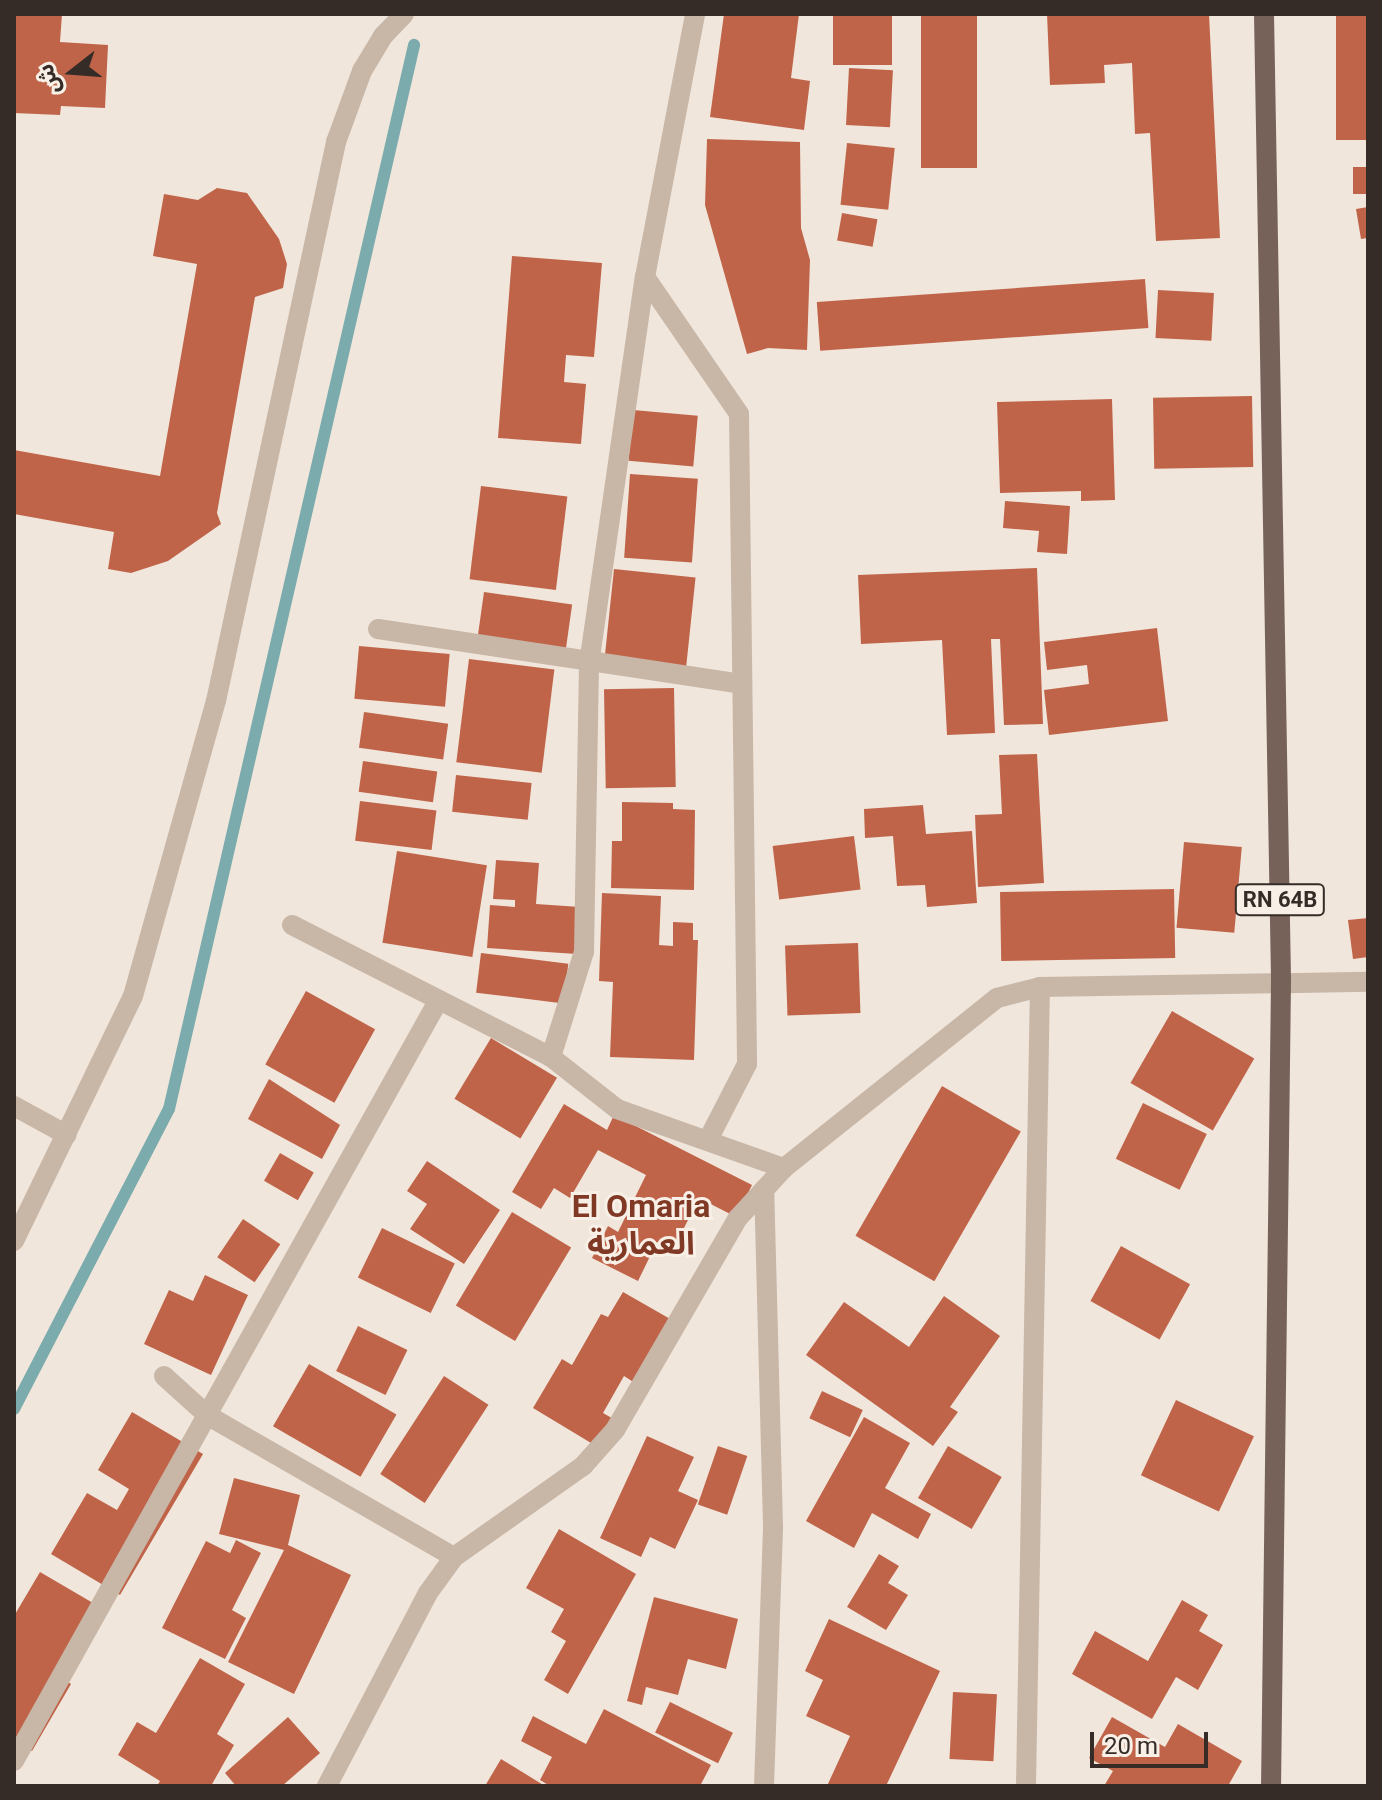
<!DOCTYPE html>
<html>
<head>
<meta charset="utf-8">
<style>
	body { margin:0 }
	#map { position:relative; width:1382px; height:1800px; overflow:hidden; background:#f0e6db; font-family:Roboto,"Noto Sans Arabic",sans-serif }
	div>[style] { position:absolute }
	[style*='--x'] { left:calc(var(--x)*1px); top:calc(var(--y)*1px); width:calc(var(--w)*1px); rotate:calc(var(--a)*1deg) }
	.stream>* { height:12px; margin:-6px; padding:0 6px; transform-origin:6px; border-radius:6px; background:#7babac }
	.building>* { inset:0; background:#c06449; transform-origin:0 0 }
	.minor>* { height:20px; margin:-10px; padding:0 10px; transform-origin:10px; border-radius:10px; background:#c8b6a7 }
	.major>* { height:20px; margin:-10px; padding:0 10px; transform-origin:10px; border-radius:10px; background:#766259 }
	span { translate:-50% -50%; white-space:nowrap; text-align:center; line-height:1.15; -webkit-text-stroke:6px #f8f0e7; paint-order:stroke }
	.shield-label span { padding:2px 6px; background:#f8f0e7; border:2px solid; border-radius:6px; -webkit-text-stroke-width:0 }
	.shield-label { font-size:22px; color:#352b27; font-weight:700 }
	.district-label { font-size:32px; color:#803924; font-weight:700 }
	.frame { position:absolute; inset:0; border:16px solid #352b27; pointer-events:none }
	.north { position:absolute; left:32px; top:32px; width:80px; height:80px; -webkit-text-stroke:6px #f8f0e7; paint-order:stroke; rotate:253deg; font-size:22px; font-weight:700; line-height:32px; text-align:center; color:#352b27 }
	.north::after { content:''; display:block; margin:auto; width:28px; height:36px; background:#352b27; clip-path:polygon(50% 0,100% 100%,50% 72%,0 100%) }
	.scale { position:absolute; left:1090px; top:1732px; width:118px; height:36px; box-sizing:border-box; border:4px solid #352b27; border-top:0; padding-left:10px; font-size:24px; line-height:28px; white-space:nowrap; color:#352b27; -webkit-text-stroke:6px #f8f0e7; paint-order:stroke }
</style>
</head>
<body>
<div id="map">
	<div class="stream">
		<i style="--x:14;--y:1409;--w:338;--a:-62.7"></i>
		<i style="--x:169;--y:1109;--w:1092;--a:-77.03"></i>
	</div>
	<div class="building">
		<i style="clip-path:polygon(14px 14px,62px 14px,60px 42px,108px 45px,105px 108px,61px 106px,60px 115px,14px 113px)"></i>
		<i style="clip-path:polygon(724px 14px,799px 14px,791px 78px,810px 81px,804px 130px,710px 117px)"></i>
		<i style="left:833px;top:14px;width:59px;height:51px"></i>
		<i style="left:921px;top:14px;width:56px;height:154px"></i>
		<i style="clip-path:polygon(1047px 14px,1209px 14px,1220px 238px,1156px 241px,1150px 133px,1135px 134px,1132px 63px,1104px 65px,1105px 83px,1050px 85px)"></i>
		<i style="left:1336px;top:14px;width:32px;height:126px"></i>
		<i style="left:849px;top:68px;width:44px;height:57px;rotate:3deg"></i>
		<i style="clip-path:polygon(707px 139px,800px 142px,801px 228px,810px 260px,807px 350px,768px 348px,747px 354px,705px 205px)"></i>
		<i style="left:847px;top:143px;width:48px;height:62px;rotate:6deg"></i>
		<i style="left:1353px;top:167px;width:15px;height:27px"></i>
		<i style="clip-path:polygon(217px 188px,247px 193px,279px 239px,287px 264px,283px 288px,255px 297px,217px 513px,221px 524px,168px 561px,131px 573px,108px 569px,114px 532px,14px 514px,14px 450px,160px 476px,197px 264px,153px 256px,164px 194px,198px 200px)"></i>
		<i style="clip-path:polygon(1368px 207px,1368px 238px,1361px 239px,1356px 209px)"></i>
		<i style="left:842px;top:213px;width:36px;height:28px;rotate:10deg"></i>
		<i style="clip-path:polygon(512px 256px,602px 263px,594px 357px,566px 355px,564px 382px,586px 384px,581px 444px,498px 438px)"></i>
		<i style="left:1145px;top:279px;width:49px;height:329px;rotate:86deg"></i>
		<i style="left:1158px;top:290px;width:56px;height:48px;rotate:3deg"></i>
		<i style="left:1252px;top:396px;width:71px;height:99px;rotate:89deg"></i>
		<i style="clip-path:polygon(1112px 399px,1115px 500px,1081px 501px,1081px 491px,1000px 493px,997px 402px)"></i>
		<i style="left:633px;top:410px;width:65px;height:51px;rotate:5deg"></i>
		<i style="left:630px;top:474px;width:68px;height:84px;rotate:4deg"></i>
		<i style="left:481px;top:486px;width:87px;height:94px;rotate:7deg"></i>
		<i style="clip-path:polygon(1005px 501px,1070px 506px,1067px 554px,1037px 552px,1039px 531px,1003px 528px)"></i>
		<i style="clip-path:polygon(1037px 568px,1043px 724px,1004px 725px,1000px 639px,991px 639px,995px 733px,947px 735px,942px 640px,861px 644px,858px 575px)"></i>
		<i style="left:614px;top:569px;width:82px;height:92px;rotate:6deg"></i>
		<i style="left:484px;top:592px;width:89px;height:46px;rotate:8deg"></i>
		<i style="clip-path:polygon(1157px 628px,1168px 721px,1049px 735px,1044px 690px,1089px 684px,1087px 665px,1047px 670px,1044px 642px)"></i>
		<i style="left:359px;top:646px;width:91px;height:53px;rotate:5deg"></i>
		<i style="left:469px;top:659px;width:86px;height:104px;rotate:7deg"></i>
		<i style="left:674px;top:688px;width:99px;height:70px;rotate:89deg"></i>
		<i style="left:364px;top:712px;width:85px;height:36px;rotate:8deg"></i>
		<i style="clip-path:polygon(1037px 754px,1044px 883px,978px 887px,975px 815px,1002px 814px,999px 755px)"></i>
		<i style="left:363px;top:761px;width:75px;height:31px;rotate:8deg"></i>
		<i style="left:456px;top:775px;width:76px;height:37px;rotate:6deg"></i>
		<i style="left:360px;top:801px;width:77px;height:40px;rotate:7deg"></i>
		<i style="clip-path:polygon(622px 802px,673px 803px,673px 809px,695px 810px,694px 890px,611px 888px,612px 841px,622px 841px)"></i>
		<i style="clip-path:polygon(923px 805px,926px 834px,972px 831px,977px 903px,927px 907px,925px 885px,897px 886px,893px 836px,865px 838px,864px 809px)"></i>
		<i style="left:854px;top:836px;width:54px;height:82px;rotate:83deg"></i>
		<i style="left:1184px;top:842px;width:58px;height:86px;rotate:5deg"></i>
		<i style="left:397px;top:851px;width:91px;height:93px;rotate:9deg"></i>
		<i style="clip-path:polygon(496px 860px,539px 863px,536px 904px,580px 907px,577px 954px,487px 948px,490px 905px,515px 907px,515px 900px,493px 899px)"></i>
		<i style="left:1174px;top:889px;width:69px;height:174px;rotate:89deg"></i>
		<i style="clip-path:polygon(602px 893px,661px 896px,659px 945px,673px 946px,673px 922px,693px 923px,693px 940px,698px 940px,694px 1060px,610px 1057px,613px 982px,599px 981px)"></i>
		<i style="clip-path:polygon(1368px 918px,1368px 957px,1353px 959px,1348px 920px)"></i>
		<i style="left:858px;top:943px;width:70px;height:73px;rotate:88deg"></i>
		<i style="left:481px;top:953px;width:88px;height:40px;rotate:7deg"></i>
		<i style="left:306px;top:991px;width:79px;height:84px;rotate:29deg"></i>
		<i style="left:1172px;top:1011px;width:95px;height:83px;rotate:30deg"></i>
		<i style="left:491px;top:1038px;width:77px;height:71px;rotate:31deg"></i>
		<i style="clip-path:polygon(269px 1079px,340px 1125px,322px 1159px,248px 1119px)"></i>
		<i style="left:942px;top:1086px;width:91px;height:173px;rotate:30deg"></i>
		<i style="left:1143px;top:1103px;width:71px;height:62px;rotate:26deg"></i>
		<i style="clip-path:polygon(564px 1104px,607px 1130px,614px 1115px,752px 1185px,736px 1217px,699px 1198px,673px 1250px,657px 1242px,638px 1281px,592px 1258px,608px 1226px,618px 1232px,646px 1175px,598px 1150px,570px 1198px,554px 1188px,541px 1209px,512px 1192px)"></i>
		<i style="left:280px;top:1153px;width:39px;height:32px;rotate:30deg"></i>
		<i style="clip-path:polygon(427px 1161px,500px 1210px,464px 1264px,410px 1229px,427px 1204px,407px 1191px)"></i>
		<i style="left:512px;top:1212px;width:69px;height:109px;rotate:31deg"></i>
		<i style="left:243px;top:1219px;width:45px;height:46px;rotate:34deg"></i>
		<i style="left:382px;top:1228px;width:81px;height:55px;rotate:26deg"></i>
		<i style="left:1121px;top:1246px;width:79px;height:63px;rotate:29deg"></i>
		<i style="clip-path:polygon(205px 1275px,248px 1295px,211px 1375px,144px 1344px,169px 1290px,193px 1301px)"></i>
		<i style="clip-path:polygon(623px 1292px,672px 1320px,635px 1383px,624px 1376px,603px 1413px,617px 1421px,601px 1449px,533px 1408px,562px 1359px,572px 1365px,601px 1314px,608px 1317px)"></i>
		<i style="clip-path:polygon(944px 1296px,1000px 1336px,950px 1407px,958px 1412px,933px 1446px,806px 1355px,844px 1302px,909px 1347px)"></i>
		<i style="left:358px;top:1326px;width:55px;height:50px;rotate:26deg"></i>
		<i style="left:309px;top:1364px;width:101px;height:72px;rotate:30deg"></i>
		<i style="left:444px;top:1376px;width:53px;height:117px;rotate:33deg"></i>
		<i style="left:822px;top:1391px;width:45px;height:30px;rotate:25deg"></i>
		<i style="left:1176px;top:1400px;width:86px;height:83px;rotate:25deg"></i>
		<i style="clip-path:polygon(132px 1412px,203px 1454px,120px 1595px,51px 1554px,87px 1493px,117px 1510px,129px 1489px,98px 1470px)"></i>
		<i style="clip-path:polygon(864px 1417px,910px 1443px,885px 1488px,931px 1514px,918px 1539px,872px 1513px,854px 1548px,806px 1521px)"></i>
		<i style="clip-path:polygon(647px 1436px,694px 1457px,678px 1491px,698px 1500px,675px 1549px,650px 1537px,641px 1557px,600px 1538px)"></i>
		<i style="left:718px;top:1446px;width:31px;height:62px;rotate:19deg"></i>
		<i style="left:948px;top:1446px;width:62px;height:60px;rotate:30deg"></i>
		<i style="clip-path:polygon(234px 1478px,300px 1495px,288px 1545px,351px 1575px,294px 1694px,228px 1662px,284px 1550px,219px 1534px)"></i>
		<i style="clip-path:polygon(559px 1529px,636px 1574px,568px 1694px,544px 1680px,566px 1641px,551px 1632px,564px 1609px,526px 1588px)"></i>
		<i style="clip-path:polygon(236px 1540px,261px 1553px,232px 1610px,246px 1618px,225px 1659px,162px 1628px,206px 1541px,230px 1553px)"></i>
		<i style="clip-path:polygon(879px 1554px,899px 1566px,888px 1583px,908px 1595px,886px 1630px,847px 1607px)"></i>
		<i style="clip-path:polygon(40px 1572px,105px 1610px,65px 1680px,71px 1684px,32px 1751px,14px 1741px,14px 1616px)"></i>
		<i style="clip-path:polygon(654px 1597px,738px 1619px,726px 1669px,688px 1659px,678px 1695px,646px 1687px,642px 1705px,627px 1701px)"></i>
		<i style="clip-path:polygon(1182px 1600px,1208px 1615px,1199px 1631px,1223px 1645px,1198px 1690px,1176px 1677px,1152px 1719px,1072px 1674px,1095px 1631px,1148px 1661px)"></i>
		<i style="clip-path:polygon(829px 1619px,940px 1671px,886px 1786px,827px 1786px,850px 1736px,806px 1716px,823px 1680px,805px 1671px)"></i>
		<i style="clip-path:polygon(200px 1658px,245px 1684px,217px 1734px,234px 1745px,211px 1786px,157px 1786px,160px 1781px,118px 1755px,137px 1722px,156px 1733px)"></i>
		<i style="left:953px;top:1692px;width:44px;height:67px;rotate:3deg"></i>
		<i style="left:670px;top:1702px;width:70px;height:34px;rotate:26deg"></i>
		<i style="clip-path:polygon(604px 1709px,711px 1765px,700px 1786px,550px 1786px,540px 1780px,552px 1757px,521px 1741px,533px 1716px,586px 1744px)"></i>
		<i style="clip-path:polygon(288px 1717px,320px 1753px,282px 1786px,236px 1786px,225px 1773px)"></i>
		<i style="clip-path:polygon(1112px 1717px,1165px 1747px,1178px 1724px,1242px 1761px,1228px 1786px,1104px 1786px,1113px 1771px,1089px 1758px)"></i>
		<i style="clip-path:polygon(501px 1759px,545px 1786px,485px 1786px)"></i>
	</div>
	<div class="minor">
		<i style="--x:645;--y:277;--w:166;--a:55.5"></i>
		<i style="--x:739;--y:414;--w:650;--a:89.29"></i>
		<i style="--x:747;--y:1064;--w:85;--a:117.2"></i>
		<i style="--x:378;--y:629;--w:366;--a:8.6"></i>
		<i style="--x:292;--y:925;--w:291;--a:27"></i>
		<i style="--x:551;--y:1057;--w:84;--a:38.2"></i>
		<i style="--x:617;--y:1109;--w:177;--a:19.5"></i>
		<i style="--x:551;--y:1057;--w:110;--a:-72.6"></i>
		<i style="--x:584;--y:952;--w:288;--a:-89"></i>
		<i style="--x:589;--y:664;--w:391;--a:-81.8"></i>
		<i style="--x:645;--y:277;--w:268;--a:-79.2"></i>
		<i style="--x:14;--y:1106;--w:60;--a:28.7"></i>
		<i style="--x:14;--y:1241;--w:272;--a:-64.1"></i>
		<i style="--x:133;--y:996;--w:306;--a:-74.3"></i>
		<i style="--x:216;--y:701;--w:572;--a:-77.88"></i>
		<i style="--x:336;--y:142;--w:76;--a:-69.9"></i>
		<i style="--x:362;--y:71;--w:41;--a:-59"></i>
		<i style="--x:383;--y:36;--w:30;--a:-46"></i>
		<i style="--x:164;--y:1376;--w:58;--a:42.2"></i>
		<i style="--x:207;--y:1415;--w:285;--a:29.9"></i>
		<i style="--x:14;--y:1761;--w:870;--a:-60.84"></i>
		<i style="--x:327;--y:1786;--w:218;--a:-62.4"></i>
		<i style="--x:428;--y:1593;--w:44;--a:-54.2"></i>
		<i style="--x:454;--y:1557;--w:158;--a:-35.2"></i>
		<i style="--x:583;--y:1466;--w:48;--a:-48.4"></i>
		<i style="--x:615;--y:1430;--w:245;--a:-59.9"></i>
		<i style="--x:738;--y:1218;--w:68;--a:-47.4"></i>
		<i style="--x:784;--y:1168;--w:273;--a:-38.6"></i>
		<i style="--x:997;--y:998;--w:44;--a:-14.3"></i>
		<i style="--x:1040;--y:987;--w:328;--a:-0.9"></i>
		<i style="--x:764;--y:1786;--w:260;--a:-88"></i>
		<i style="--x:773;--y:1526;--w:337;--a:-91.5"></i>
		<i style="--x:1026;--y:1786;--w:799;--a:-89"></i>
	</div>
	<div class="major">
		<i style="--x:1264;--y:14;--w:968;--a:88.99"></i>
		<i style="--x:1281;--y:982;--w:804;--a:90.71"></i>
	</div>
	<div class="shield-label">
		<span style="left:1280px;top:900px">RN 64B</span>
	</div>
	<div class="district-label">
		<span style="left:641px;top:1225px">El Omaria<br>العمارية</span>
	</div>
	<div class="frame"></div>
	<div class="north">ش</div>
	<div class="scale">20 m</div>
</div>
</body>
</html>
